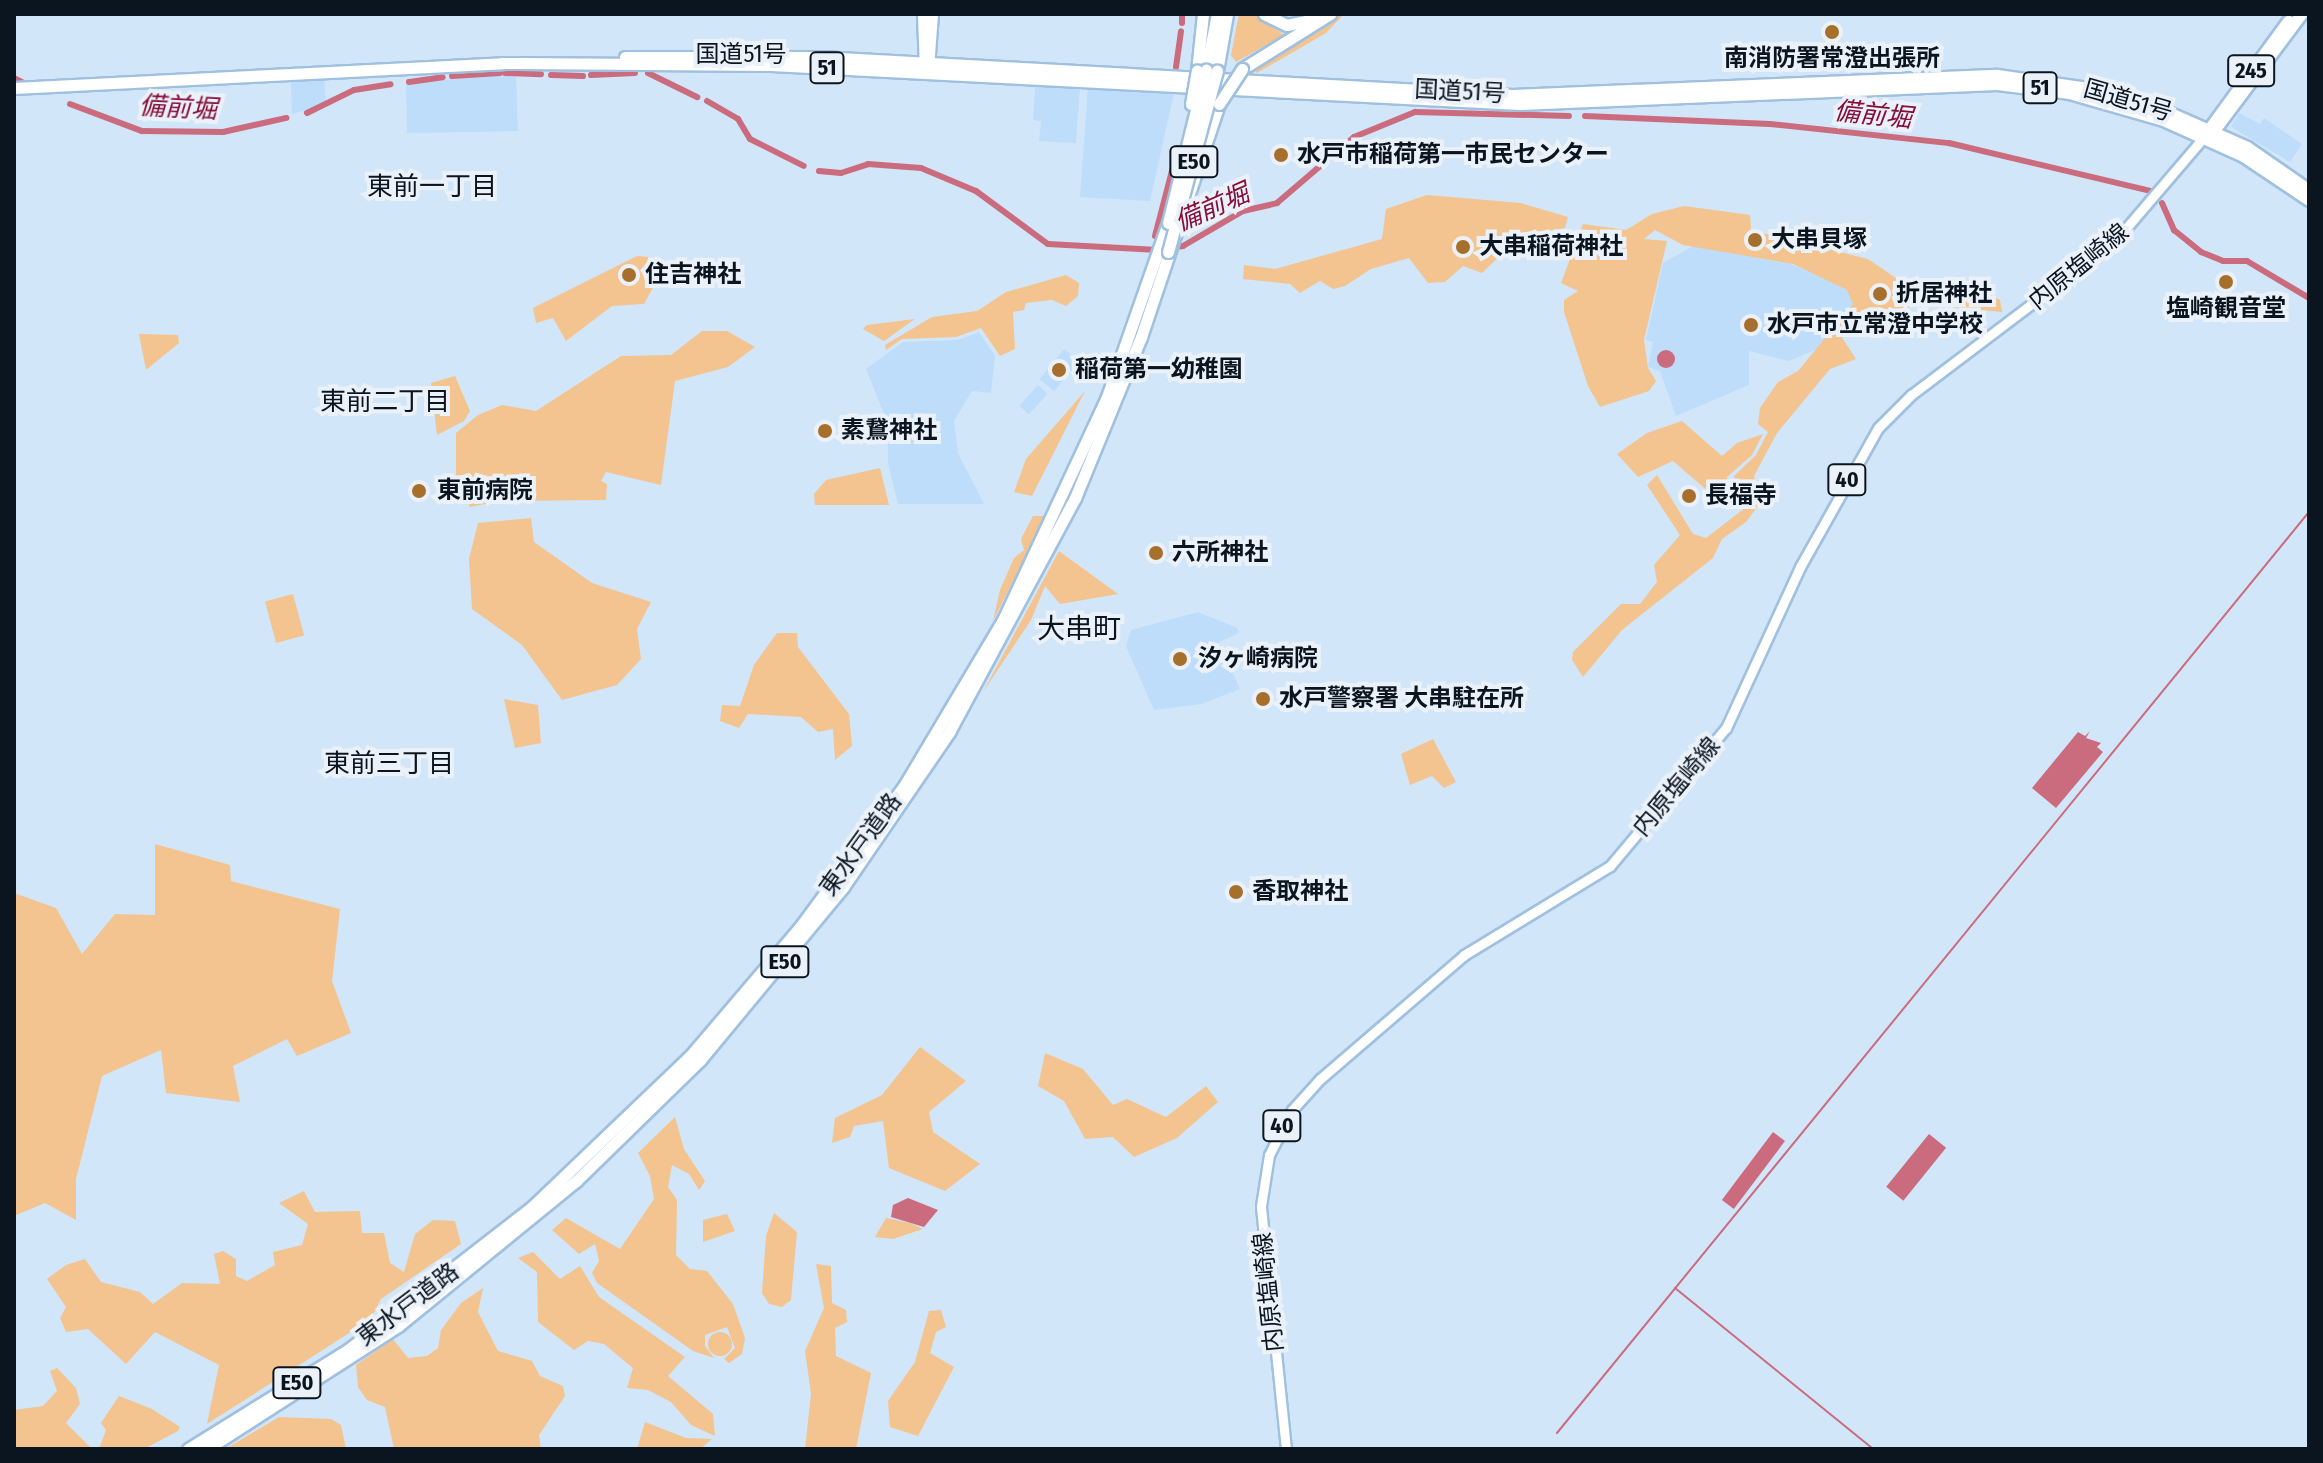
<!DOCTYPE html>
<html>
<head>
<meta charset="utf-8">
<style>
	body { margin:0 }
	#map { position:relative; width:2323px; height:1463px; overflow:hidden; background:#d2e6f9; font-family:"Fira Sans Condensed","Noto Sans JP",sans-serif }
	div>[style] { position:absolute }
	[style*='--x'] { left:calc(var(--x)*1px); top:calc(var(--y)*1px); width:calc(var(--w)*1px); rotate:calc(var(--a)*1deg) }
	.built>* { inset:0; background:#beddfb; transform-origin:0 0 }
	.green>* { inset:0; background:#f3c390; transform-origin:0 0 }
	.round { border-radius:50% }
	.water>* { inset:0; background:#cb6b7e; transform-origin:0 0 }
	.stream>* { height:2px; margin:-1px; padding:0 1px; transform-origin:1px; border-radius:1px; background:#cb6b7e }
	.canal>* { height:6px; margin:-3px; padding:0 3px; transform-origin:3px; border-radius:3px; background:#cb6b7e }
	.roads { filter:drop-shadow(2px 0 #a0c0df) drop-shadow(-2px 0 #a0c0df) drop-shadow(0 2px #a0c0df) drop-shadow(0 -2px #a0c0df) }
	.primary>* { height:9px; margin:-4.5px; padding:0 4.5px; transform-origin:4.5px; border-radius:4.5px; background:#fff }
	.highway>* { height:11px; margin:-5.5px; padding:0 5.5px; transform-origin:5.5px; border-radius:5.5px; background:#fff }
	.bridges { filter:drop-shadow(2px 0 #a0c0df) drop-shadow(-2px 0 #a0c0df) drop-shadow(0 2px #a0c0df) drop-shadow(0 -2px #a0c0df) }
	.highway-bridge>* { height:11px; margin:-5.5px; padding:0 5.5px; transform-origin:5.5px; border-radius:5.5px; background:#fff }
	.dots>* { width:22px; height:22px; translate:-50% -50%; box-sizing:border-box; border:4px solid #ebf1f8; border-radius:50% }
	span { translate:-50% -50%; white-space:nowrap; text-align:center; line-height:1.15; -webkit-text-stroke:8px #ebf1f8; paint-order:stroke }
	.shield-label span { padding:2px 6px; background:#ebf1f8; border:2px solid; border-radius:6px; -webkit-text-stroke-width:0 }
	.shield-label { font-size:22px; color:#0a1520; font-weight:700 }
	.street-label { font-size:24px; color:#0a1520 }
	.poi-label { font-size:24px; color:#0a1520; font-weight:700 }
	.left { translate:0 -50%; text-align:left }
	.water-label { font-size:26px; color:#860e38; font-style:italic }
	.neighbourhood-label { font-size:26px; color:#0a1520 }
	.quarter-label { font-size:28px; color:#0a1520 }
	.frame { position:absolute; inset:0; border:16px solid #0a1520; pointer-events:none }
</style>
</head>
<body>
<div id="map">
	<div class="built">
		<i style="clip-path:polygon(476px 76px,516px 76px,518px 131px,407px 133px,406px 85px)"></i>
		<i style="clip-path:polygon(324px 78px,326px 105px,292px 114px,291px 81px)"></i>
		<i style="clip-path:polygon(1035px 85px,1080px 88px,1076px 143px,1039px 141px,1041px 121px,1033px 120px)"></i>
		<i style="clip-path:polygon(1088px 87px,1174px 93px,1150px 201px,1080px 197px)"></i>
		<i style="clip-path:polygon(2239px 113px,2260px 124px,2264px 118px,2302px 144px,2290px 162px,2231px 127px)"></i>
		<i style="clip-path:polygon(1693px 246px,1791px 264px,1842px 286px,1867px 305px,1843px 338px,1789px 361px,1749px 351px,1749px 385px,1676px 416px,1660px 371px,1648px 367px,1653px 342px,1646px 340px,1663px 263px)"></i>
		<i style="clip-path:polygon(979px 332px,995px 356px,991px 393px,972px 391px,954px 421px,958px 453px,984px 504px,898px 504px,888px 463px,888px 424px,866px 369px,903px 342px,958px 340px)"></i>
		<i style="left:1064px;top:349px;width:19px;height:39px;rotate:39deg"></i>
		<i style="left:1038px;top:385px;width:13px;height:28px;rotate:42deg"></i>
		<i style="clip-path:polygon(1198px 612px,1237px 628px,1239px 633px,1219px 642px,1240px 689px,1201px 704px,1154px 710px,1126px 646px,1131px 630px)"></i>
	</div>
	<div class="green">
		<i style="clip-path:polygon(1239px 14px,1256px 14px,1284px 35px,1236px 62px,1231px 55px)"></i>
		<i style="clip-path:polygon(1337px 14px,1344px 14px,1326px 33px,1257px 73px,1251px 66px,1318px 32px)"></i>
		<i style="clip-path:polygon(1427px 195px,1521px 203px,1568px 217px,1565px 228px,1542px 232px,1526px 248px,1509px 247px,1482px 273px,1463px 266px,1445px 282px,1428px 283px,1409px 258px,1371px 269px,1345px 286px,1333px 289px,1320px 281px,1300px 293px,1290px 284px,1243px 279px,1244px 265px,1275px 269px,1382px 239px,1386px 209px)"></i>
		<i style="clip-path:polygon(1684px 206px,1750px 215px,1751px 230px,1868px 259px,1909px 287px,1979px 289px,2000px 300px,2002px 312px,1921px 304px,1890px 313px,1862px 312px,1841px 336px,1856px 359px,1830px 369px,1777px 433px,1754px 476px,1761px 502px,1746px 522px,1722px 539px,1713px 558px,1622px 630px,1583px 677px,1572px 660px,1573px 652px,1621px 604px,1640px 604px,1657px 582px,1654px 565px,1680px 535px,1647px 485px,1657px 475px,1693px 534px,1706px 538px,1745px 508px,1734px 476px,1756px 455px,1768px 432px,1758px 424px,1760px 408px,1778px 382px,1798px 371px,1853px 304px,1847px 290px,1793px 264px,1683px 245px,1655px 230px,1644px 239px,1667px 241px,1644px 340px,1648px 368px,1656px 381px,1649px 391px,1600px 407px,1588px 386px,1564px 312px,1564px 300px,1578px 291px,1561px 283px,1583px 224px,1626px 230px,1652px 214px)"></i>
		<i style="clip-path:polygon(637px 256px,651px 257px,664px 268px,644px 304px,612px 306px,566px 341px,553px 318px,536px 323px,533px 308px)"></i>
		<i style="clip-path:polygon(1066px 275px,1079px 283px,1078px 296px,1066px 306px,1052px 300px,1026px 303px,1024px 310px,1013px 312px,1015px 349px,1000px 356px,981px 328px,956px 337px,902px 339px,886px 350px,885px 345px,932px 317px,977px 311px,1006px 292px)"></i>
		<i style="clip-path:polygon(915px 319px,884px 341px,863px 329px,867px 325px)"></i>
		<i style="clip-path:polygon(702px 331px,727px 331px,755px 347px,728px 367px,675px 381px,661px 485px,606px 472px,601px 481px,607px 484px,606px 500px,500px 501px,470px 507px,456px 479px,456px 433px,478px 415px,502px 405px,536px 411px,621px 356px,671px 355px)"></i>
		<i style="clip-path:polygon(139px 334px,178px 335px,179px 343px,146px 370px)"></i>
		<i style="clip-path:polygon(455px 376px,470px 411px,464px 421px,437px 435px,431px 383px)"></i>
		<i style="clip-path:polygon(1085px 391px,1032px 496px,1014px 492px,1026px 459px)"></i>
		<i style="clip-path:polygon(1682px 421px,1722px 456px,1737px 443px,1763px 434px,1752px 455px,1727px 477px,1728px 493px,1717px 499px,1673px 461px,1638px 477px,1617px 454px,1647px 433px)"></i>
		<i style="clip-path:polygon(880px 468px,889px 505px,815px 505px,814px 494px,826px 480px)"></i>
		<i style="clip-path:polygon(1033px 516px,1046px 516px,993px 621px,1000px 590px,1014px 558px,1024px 550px,1021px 539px)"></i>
		<i style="clip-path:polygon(531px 518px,534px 542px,592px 583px,651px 602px,637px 629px,641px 659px,617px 685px,562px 700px,522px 645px,472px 609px,469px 559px,478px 523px)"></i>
		<i style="clip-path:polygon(1059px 551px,1118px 594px,1060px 604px,1045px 586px,1031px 620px,983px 692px)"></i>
		<i style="left:293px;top:594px;width:43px;height:29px;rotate:75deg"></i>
		<i style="clip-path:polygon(777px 633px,797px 633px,798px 647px,849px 714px,852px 746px,835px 760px,833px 729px,818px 732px,801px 717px,748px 714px,739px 728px,720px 721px,722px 705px,740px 706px,754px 665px)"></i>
		<i style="clip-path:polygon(504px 699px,538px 705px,541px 743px,515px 748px)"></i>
		<i style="clip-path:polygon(1433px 739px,1456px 782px,1444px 788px,1432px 776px,1410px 785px,1401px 754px)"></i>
		<i style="clip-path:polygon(155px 844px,230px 865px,231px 881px,340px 909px,332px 981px,351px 1033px,297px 1056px,287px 1039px,233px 1066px,240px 1102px,166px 1093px,161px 1050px,102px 1076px,76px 1179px,76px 1220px,45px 1203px,14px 1216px,14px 893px,56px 908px,82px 954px,115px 914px,155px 915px)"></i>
		<i style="clip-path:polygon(920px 1047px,966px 1081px,929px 1112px,933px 1132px,980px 1164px,945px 1191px,889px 1168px,883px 1121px,854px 1126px,850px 1137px,832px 1143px,835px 1118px,882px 1095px)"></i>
		<i style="clip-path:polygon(1045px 1053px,1083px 1069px,1113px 1105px,1127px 1099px,1166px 1117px,1206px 1086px,1218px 1102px,1177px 1138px,1134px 1157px,1113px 1137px,1085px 1139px,1064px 1101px,1038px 1086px)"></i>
		<i style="clip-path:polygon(675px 1117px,684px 1149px,705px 1181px,699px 1190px,689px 1174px,672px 1165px,668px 1187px,677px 1200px,676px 1255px,690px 1269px,707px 1271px,733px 1304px,745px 1338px,742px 1354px,729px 1363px,724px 1359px,735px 1348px,727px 1327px,705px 1335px,705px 1346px,714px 1358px,693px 1351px,597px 1283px,592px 1273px,599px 1261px,595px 1244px,579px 1254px,552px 1230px,566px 1218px,620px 1249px,654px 1199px,650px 1176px,638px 1153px)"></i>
		<i style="clip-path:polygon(304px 1191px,315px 1212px,360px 1211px,362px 1233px,384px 1233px,390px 1263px,404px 1272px,415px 1234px,433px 1220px,455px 1221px,461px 1244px,381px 1299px,371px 1319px,207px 1424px,219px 1365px,155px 1332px,126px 1364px,88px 1329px,66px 1332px,60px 1318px,66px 1307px,47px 1279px,66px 1265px,85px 1259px,101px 1282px,140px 1292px,153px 1304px,182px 1283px,220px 1284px,214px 1254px,223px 1251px,236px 1259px,236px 1276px,247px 1281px,275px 1265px,273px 1252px,302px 1245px,308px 1224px,279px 1203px)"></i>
		<i style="clip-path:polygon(774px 1213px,797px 1232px,791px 1300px,782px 1307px,769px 1304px,762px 1293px,766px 1236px)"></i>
		<i style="clip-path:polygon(727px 1214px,735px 1231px,703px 1242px,703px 1220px)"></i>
		<i style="clip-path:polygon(886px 1218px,910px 1223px,923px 1229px,893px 1239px,875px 1237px)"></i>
		<i style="clip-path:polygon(533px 1252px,560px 1279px,580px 1266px,599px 1297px,685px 1357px,668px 1376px,713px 1414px,715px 1436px,691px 1425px,671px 1402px,648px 1390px,627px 1388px,633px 1368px,604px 1344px,588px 1341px,574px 1350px,538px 1322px,537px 1272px,518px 1258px)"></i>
		<i style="clip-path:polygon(816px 1264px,831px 1266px,832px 1303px,846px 1310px,847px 1322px,835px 1328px,836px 1356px,871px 1373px,856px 1449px,805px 1449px,811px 1394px,805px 1351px,824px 1308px)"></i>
		<i style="clip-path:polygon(483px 1288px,478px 1312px,498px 1351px,532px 1361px,540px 1376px,563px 1386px,565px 1396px,539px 1435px,541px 1449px,394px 1449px,385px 1407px,367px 1400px,358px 1387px,356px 1365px,393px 1339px,408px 1358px,427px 1356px,438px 1348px,441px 1330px,461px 1303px)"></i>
		<i style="clip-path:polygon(941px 1310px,946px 1327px,936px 1332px,930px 1353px,954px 1367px,918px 1436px,890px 1427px,888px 1401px,915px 1362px,929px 1311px)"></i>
		<i class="round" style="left:708px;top:1332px;width:24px;height:24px"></i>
		<i style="clip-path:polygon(57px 1368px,76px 1388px,80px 1404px,66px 1423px,92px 1449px,14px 1449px,14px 1410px,43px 1406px,57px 1391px,50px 1371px)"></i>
		<i style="clip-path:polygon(119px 1396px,152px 1409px,180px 1427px,178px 1431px,144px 1449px,99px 1449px,106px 1430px,101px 1423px)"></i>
		<i style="clip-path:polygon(279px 1417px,331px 1419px,341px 1425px,346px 1449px,225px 1449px)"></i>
		<i style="clip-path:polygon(645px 1422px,686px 1438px,712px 1439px,700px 1449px,637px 1449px)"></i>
	</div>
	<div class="water">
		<i class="round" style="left:1657px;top:350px;width:18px;height:18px"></i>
		<i style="clip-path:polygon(2090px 731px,2086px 738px,2101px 743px,2097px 747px,2103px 752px,2056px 808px,2032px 788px,2078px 732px,2085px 736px)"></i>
		<i style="left:1773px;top:1132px;width:15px;height:85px;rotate:37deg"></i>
		<i style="left:1929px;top:1134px;width:22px;height:68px;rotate:39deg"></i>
		<i style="clip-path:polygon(908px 1198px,938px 1210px,924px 1227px,891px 1217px,893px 1205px)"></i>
	</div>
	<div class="stream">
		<i style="--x:1675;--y:1288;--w:255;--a:39.1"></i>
		<i style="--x:1557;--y:1433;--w:1189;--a:-50.77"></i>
	</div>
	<div class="canal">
		<i style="--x:1182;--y:23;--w:9;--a:-90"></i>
		<i style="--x:1176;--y:67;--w:36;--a:-82"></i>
		<i style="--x:505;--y:73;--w:36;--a:2"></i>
		<i style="--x:648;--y:73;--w:55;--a:26.1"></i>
		<i style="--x:551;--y:75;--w:32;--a:2"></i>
		<i style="--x:591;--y:75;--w:44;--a:-2.6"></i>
		<i style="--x:452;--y:76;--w:48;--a:-3.6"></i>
		<i style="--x:14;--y:78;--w:9;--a:27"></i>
		<i style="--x:409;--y:82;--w:34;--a:-8"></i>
		<i style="--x:707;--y:101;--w:36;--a:30"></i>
		<i style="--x:738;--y:119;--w:23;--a:59"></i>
		<i style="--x:750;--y:139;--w:60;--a:26.6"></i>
		<i style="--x:70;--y:104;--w:77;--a:20.6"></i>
		<i style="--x:142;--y:131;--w:81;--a:0.7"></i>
		<i style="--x:223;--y:132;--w:65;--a:-12.5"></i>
		<i style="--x:307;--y:113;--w:52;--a:-26.1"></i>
		<i style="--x:354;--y:90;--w:37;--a:-9"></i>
		<i style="--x:1585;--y:116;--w:185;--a:2.5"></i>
		<i style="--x:1770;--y:124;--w:180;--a:6.1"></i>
		<i style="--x:1949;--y:143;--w:208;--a:13.4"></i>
		<i style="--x:819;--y:171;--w:22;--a:5"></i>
		<i style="--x:841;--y:173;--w:28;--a:-18"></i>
		<i style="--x:868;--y:164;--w:53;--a:4.3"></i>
		<i style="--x:921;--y:168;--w:60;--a:22.7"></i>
		<i style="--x:976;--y:191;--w:89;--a:36.4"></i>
		<i style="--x:1048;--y:244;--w:110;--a:3.1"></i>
		<i style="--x:2162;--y:203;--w:30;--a:66"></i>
		<i style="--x:2174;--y:230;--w:35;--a:39"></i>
		<i style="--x:2201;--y:252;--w:24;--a:22"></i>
		<i style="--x:2223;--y:261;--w:24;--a:0"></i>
		<i style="--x:2247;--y:261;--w:72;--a:30.8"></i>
		<i style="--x:1155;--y:236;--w:91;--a:-75.4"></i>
		<i style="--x:1169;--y:248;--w:14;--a:-8"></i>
		<i style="--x:1183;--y:246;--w:69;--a:-30.3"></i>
		<i style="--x:1243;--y:211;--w:35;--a:-13"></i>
		<i style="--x:1277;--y:203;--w:101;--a:-40.6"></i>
		<i style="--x:1354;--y:137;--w:66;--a:-22.3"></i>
		<i style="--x:1415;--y:112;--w:154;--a:1.5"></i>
	</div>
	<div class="roads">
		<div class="primary">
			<i style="--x:1286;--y:1449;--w:244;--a:-95.9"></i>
			<i style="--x:1261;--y:1206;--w:52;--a:-81.1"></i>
			<i style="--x:1269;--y:1155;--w:51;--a:-62.9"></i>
			<i style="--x:1292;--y:1110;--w:42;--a:-47.9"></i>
			<i style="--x:1320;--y:1079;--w:190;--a:-40.7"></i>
			<i style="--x:1464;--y:955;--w:171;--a:-31.4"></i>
			<i style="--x:1610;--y:866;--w:180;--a:-50"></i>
			<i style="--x:1726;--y:728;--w:177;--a:-65.3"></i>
			<i style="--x:1800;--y:567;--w:159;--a:-60.7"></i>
			<i style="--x:1878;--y:428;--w:47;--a:-45"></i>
			<i style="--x:1911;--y:395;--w:257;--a:-37.1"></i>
			<i style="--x:2116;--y:240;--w:135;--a:-49.5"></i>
		</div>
		<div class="highway">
			<i style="--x:923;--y:14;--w:55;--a:87.9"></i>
			<i style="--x:1264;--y:14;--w:25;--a:26"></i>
			<i style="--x:1287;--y:25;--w:29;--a:-12"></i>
			<i style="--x:625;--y:57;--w:196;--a:0"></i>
			<i style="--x:821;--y:57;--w:692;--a:3.15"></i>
			<i style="--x:1512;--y:95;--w:485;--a:-2.4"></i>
			<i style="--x:1997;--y:75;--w:99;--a:8.1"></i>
			<i style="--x:2095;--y:89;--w:77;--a:17.5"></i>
			<i style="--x:2168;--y:112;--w:86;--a:23.9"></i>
			<i style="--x:2247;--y:147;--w:75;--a:34.7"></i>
			<i style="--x:928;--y:68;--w:54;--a:-85.8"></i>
			<i style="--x:1242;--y:69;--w:104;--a:-32"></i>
			<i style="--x:1206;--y:70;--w:57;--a:-78.9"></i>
			<i style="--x:1197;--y:71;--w:57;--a:-84"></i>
			<i style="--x:1217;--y:71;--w:58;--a:-80"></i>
			<i style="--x:14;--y:88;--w:489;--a:-2.9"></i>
			<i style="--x:502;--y:63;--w:269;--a:0.4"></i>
			<i style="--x:771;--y:65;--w:750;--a:2.98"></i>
			<i style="--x:1520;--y:104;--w:477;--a:-2.4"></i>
			<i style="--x:1997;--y:84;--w:73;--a:7.1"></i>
			<i style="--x:2069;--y:93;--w:98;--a:16"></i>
			<i style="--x:2163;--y:120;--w:88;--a:24.2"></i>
			<i style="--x:2243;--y:156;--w:79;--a:33.7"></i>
			<i style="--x:2206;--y:133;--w:139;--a:-53.8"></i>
			<i style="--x:2212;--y:133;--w:149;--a:-53.2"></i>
			<i style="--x:188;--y:1449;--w:190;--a:-31.8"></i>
			<i style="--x:349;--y:1349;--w:232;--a:-37.8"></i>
			<i style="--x:532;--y:1207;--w:221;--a:-43.7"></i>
			<i style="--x:692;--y:1054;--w:167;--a:-49.6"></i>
			<i style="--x:800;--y:927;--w:175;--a:-53.6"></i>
			<i style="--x:904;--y:786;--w:193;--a:-59.2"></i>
			<i style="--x:1003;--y:620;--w:246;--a:-65"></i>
			<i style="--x:1107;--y:397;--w:184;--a:-70.7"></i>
			<i style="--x:207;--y:1449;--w:227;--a:-32.8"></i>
			<i style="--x:398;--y:1326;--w:230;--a:-39.2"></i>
			<i style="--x:576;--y:1181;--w:173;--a:-44.3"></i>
			<i style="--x:700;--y:1060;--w:224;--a:-50.4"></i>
			<i style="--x:843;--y:887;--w:188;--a:-55.6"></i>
			<i style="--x:949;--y:732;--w:266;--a:-61.7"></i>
			<i style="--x:1075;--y:498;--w:174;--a:-67.7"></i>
			<i style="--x:1141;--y:337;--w:246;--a:-71.5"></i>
		</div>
	</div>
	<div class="bridges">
		<div class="highway-bridge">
			<i style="--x:1191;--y:104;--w:34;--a:-80"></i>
			<i style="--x:1219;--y:104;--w:42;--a:-56.7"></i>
			<i style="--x:1168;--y:223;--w:158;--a:-76.1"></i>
			<i style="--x:1168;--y:252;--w:188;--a:-74.9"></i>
		</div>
	</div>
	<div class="dots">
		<i style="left:1832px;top:32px;background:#a66f2b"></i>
		<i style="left:1281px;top:155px;background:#a66f2b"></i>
		<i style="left:1755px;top:240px;background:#a66f2b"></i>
		<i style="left:1463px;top:247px;background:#a66f2b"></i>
		<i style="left:629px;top:275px;background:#a66f2b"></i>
		<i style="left:2226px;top:282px;background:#a66f2b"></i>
		<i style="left:1880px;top:294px;background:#a66f2b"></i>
		<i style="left:1751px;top:325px;background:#a66f2b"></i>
		<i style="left:1059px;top:370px;background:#a66f2b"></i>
		<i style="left:825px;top:431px;background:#a66f2b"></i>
		<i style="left:419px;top:491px;background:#a66f2b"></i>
		<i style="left:1689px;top:496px;background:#a66f2b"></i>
		<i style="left:1156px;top:553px;background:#a66f2b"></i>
		<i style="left:1180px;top:659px;background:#a66f2b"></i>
		<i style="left:1263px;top:699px;background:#a66f2b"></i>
		<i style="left:1236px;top:892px;background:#a66f2b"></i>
	</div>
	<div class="shield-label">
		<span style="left:827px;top:68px">51</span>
		<span style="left:2251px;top:71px">245</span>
		<span style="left:2040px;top:88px">51</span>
		<span style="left:1194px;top:162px">E50</span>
		<span style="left:1847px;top:480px">40</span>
		<span style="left:785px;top:962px">E50</span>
		<span style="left:1282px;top:1126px">40</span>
		<span style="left:297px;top:1383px">E50</span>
	</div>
	<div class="street-label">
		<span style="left:741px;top:55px">国道51号</span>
		<span style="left:1460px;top:92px;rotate:3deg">国道51号</span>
		<span style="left:2128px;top:101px;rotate:16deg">国道51号</span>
		<span style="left:2079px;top:267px;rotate:-39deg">内原塩崎線</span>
		<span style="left:1677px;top:787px;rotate:-50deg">内原塩崎線</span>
		<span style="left:861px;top:845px;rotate:-54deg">東水戸道路</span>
		<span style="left:1269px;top:1292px;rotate:-96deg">内原塩崎線</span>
		<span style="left:408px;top:1305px;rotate:-37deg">東水戸道路</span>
	</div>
	<div class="poi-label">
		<span style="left:1832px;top:59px">南消防署常澄出張所</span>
		<span class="left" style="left:1297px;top:155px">水戸市稲荷第一市民センター</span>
		<span class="left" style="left:1771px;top:240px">大串貝塚</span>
		<span class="left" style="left:1479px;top:247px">大串稲荷神社</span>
		<span class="left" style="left:645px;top:275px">住吉神社</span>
		<span class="left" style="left:1896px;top:294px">折居神社</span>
		<span style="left:2226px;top:309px">塩崎観音堂</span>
		<span class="left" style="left:1767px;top:325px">水戸市立常澄中学校</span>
		<span class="left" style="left:1075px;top:370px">稲荷第一幼稚園</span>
		<span class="left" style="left:841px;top:431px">素鵞神社</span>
		<span class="left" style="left:437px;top:491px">東前病院</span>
		<span class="left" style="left:1705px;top:496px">長福寺</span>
		<span class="left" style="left:1172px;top:553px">六所神社</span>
		<span class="left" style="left:1198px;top:659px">汐ヶ崎病院</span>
		<span class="left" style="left:1279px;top:699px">水戸警察署 大串駐在所</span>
		<span class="left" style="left:1252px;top:892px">香取神社</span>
	</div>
	<div class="water-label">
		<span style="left:178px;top:108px;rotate:3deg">備前堀</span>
		<span style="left:1873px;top:115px;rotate:6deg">備前堀</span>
		<span style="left:1212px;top:208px;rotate:-24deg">備前堀</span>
	</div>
	<div class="neighbourhood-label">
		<span style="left:432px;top:187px">東前一丁目</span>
		<span style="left:385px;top:402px">東前二丁目</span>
		<span style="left:389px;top:764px">東前三丁目</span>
	</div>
	<div class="quarter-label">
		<span style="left:1079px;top:629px">大串町</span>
	</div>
	<div class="frame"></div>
</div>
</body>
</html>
